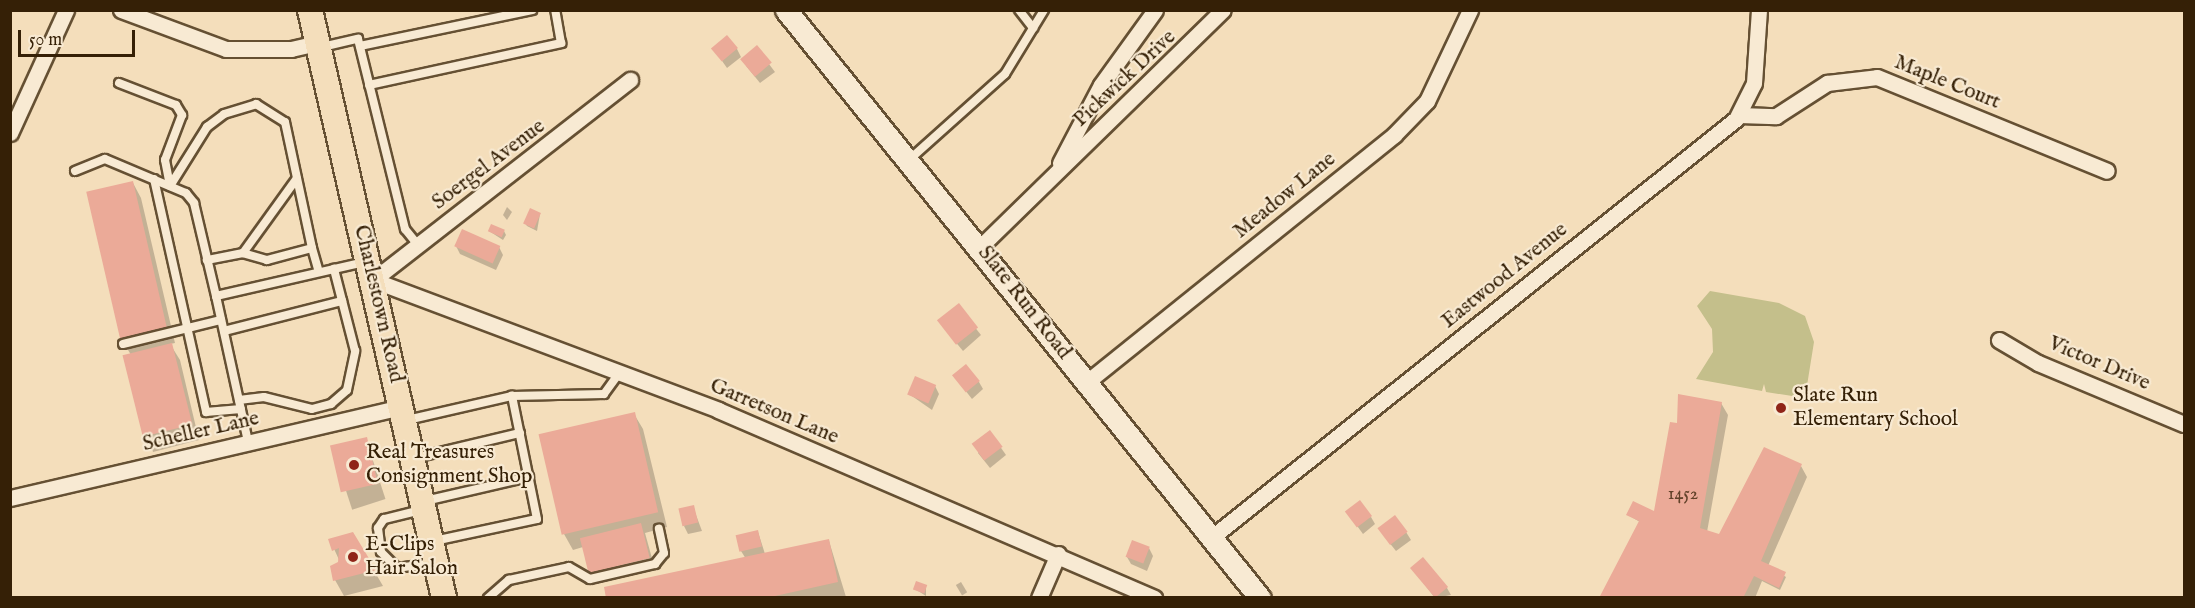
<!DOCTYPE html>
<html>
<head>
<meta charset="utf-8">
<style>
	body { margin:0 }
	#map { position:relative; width:2195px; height:608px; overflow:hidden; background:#f4debb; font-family:"IM FELL English",serif }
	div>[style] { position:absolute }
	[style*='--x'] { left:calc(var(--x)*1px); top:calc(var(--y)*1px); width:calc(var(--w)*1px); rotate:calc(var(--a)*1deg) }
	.green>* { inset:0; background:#c4bf8b }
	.shadow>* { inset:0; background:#0003; transform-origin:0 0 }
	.building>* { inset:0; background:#ebaa98; transform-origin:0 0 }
	.roads { filter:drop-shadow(2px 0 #655033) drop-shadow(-2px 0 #655033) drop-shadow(0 2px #655033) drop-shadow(0 -2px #655033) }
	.lane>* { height:8px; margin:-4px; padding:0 4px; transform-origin:4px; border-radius:4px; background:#f8ead3 }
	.street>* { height:15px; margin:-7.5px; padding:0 7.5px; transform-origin:7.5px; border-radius:7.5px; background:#f8ead3 }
	.secondary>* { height:21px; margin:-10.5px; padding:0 10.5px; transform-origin:10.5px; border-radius:10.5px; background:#f8ead3 }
	.primary>* { height:24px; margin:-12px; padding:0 12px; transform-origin:12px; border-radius:12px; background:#f4debb }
	.dots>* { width:16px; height:16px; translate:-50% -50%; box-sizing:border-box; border:3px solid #f8ead3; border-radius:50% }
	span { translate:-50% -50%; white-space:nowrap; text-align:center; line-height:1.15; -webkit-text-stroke:4.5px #f8ead3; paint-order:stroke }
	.number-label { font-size:18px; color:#62422a }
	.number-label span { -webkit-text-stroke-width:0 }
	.street-label { font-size:21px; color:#352006 }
	.poi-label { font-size:21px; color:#352006 }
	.left { translate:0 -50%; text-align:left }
	.frame { position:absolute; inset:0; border:12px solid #352006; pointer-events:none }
	.scale { position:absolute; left:18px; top:30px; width:117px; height:27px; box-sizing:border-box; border:3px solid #352006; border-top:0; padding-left:8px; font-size:18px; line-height:21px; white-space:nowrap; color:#352006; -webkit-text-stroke:4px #f8ead3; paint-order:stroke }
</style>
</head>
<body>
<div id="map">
	<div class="green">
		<i style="clip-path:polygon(1710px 291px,1779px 303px,1805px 316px,1814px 342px,1805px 398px,1766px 392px,1764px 384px,1762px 391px,1696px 379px,1713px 352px,1712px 329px,1697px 306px)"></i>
	</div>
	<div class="shadow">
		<i style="clip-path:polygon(727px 37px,737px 49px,742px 59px,757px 48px,775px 72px,760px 83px,747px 67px,741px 57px,727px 68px,713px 48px)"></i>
		<i style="clip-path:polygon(133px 183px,141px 198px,175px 343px,170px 344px,180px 360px,199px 440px,153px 452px,124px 357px,131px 355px,121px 338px)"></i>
		<i style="clip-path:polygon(507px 207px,512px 212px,507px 220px,503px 215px)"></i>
		<i style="clip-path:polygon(540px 214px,537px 231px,527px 226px,525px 223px)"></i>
		<i style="clip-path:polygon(489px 231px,504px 231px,506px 235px,503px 240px)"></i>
		<i style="clip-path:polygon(456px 246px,499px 247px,503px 255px,496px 270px,460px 254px)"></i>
		<i style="clip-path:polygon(958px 306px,981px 335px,963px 351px,944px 328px)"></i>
		<i style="clip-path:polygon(954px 376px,979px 382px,983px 389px,972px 399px)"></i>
		<i style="clip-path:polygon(935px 386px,939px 394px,932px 410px,909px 394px)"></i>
		<i style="clip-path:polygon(1721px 403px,1728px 415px,1707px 532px,1720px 536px,1801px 466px,1807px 477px,1768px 566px,1786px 577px,1780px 590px,1762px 581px,1755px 598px,1602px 598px,1640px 522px,1628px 515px,1655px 515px,1679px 425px)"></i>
		<i style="clip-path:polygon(634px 414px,643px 429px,667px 527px,645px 533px,655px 569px,596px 584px,583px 547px,573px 550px,564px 534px)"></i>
		<i style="clip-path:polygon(990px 432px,1006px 455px,990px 468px,978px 453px)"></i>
		<i style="left:366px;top:439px;width:63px;height:35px;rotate:72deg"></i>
		<i style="clip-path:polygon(693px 507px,702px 531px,688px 534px,684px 526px)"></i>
		<i style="clip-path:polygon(1371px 517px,1375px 524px,1363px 534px,1352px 519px)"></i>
		<i style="clip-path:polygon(758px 532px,765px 554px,829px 541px,846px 597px,608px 598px,746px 559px,741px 551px)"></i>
		<i style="clip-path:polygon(1406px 532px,1411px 540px,1396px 551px,1384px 536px)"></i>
		<i style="clip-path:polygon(352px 533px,383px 586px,344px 596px,335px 580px,340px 562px,330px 540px)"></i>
		<i style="clip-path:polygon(1149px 548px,1153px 556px,1147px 571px,1131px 564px,1127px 557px)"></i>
		<i style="clip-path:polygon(1412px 568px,1447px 588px,1451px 595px,1435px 598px)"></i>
		<i style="left:961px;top:582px;width:12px;height:6px;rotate:59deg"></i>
		<i style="clip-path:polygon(926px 587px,926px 596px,915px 589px)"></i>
	</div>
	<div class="building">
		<i style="left:727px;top:35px;width:17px;height:21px;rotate:50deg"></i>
		<i style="left:757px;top:45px;width:23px;height:22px;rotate:50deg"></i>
		<i style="left:133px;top:181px;width:151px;height:48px;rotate:77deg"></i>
		<i style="left:530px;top:208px;width:12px;height:17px;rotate:24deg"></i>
		<i style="left:491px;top:224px;width:15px;height:8px;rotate:23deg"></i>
		<i style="left:462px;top:229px;width:42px;height:19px;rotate:24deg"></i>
		<i style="left:959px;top:303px;width:31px;height:28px;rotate:52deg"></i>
		<i style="left:172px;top:343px;width:84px;height:51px;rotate:76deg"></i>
		<i style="left:966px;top:364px;width:22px;height:18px;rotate:51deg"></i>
		<i style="left:915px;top:376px;width:23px;height:20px;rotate:23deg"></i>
		<i style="clip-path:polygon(1678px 394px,1722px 402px,1700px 528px,1719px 534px,1764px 447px,1802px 464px,1761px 561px,1786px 572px,1779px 588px,1754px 576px,1743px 598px,1599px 598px,1639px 521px,1626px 515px,1633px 501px,1654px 511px,1670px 422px,1677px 423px)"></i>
		<i style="left:635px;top:412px;width:103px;height:99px;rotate:77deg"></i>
		<i style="left:990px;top:430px;width:21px;height:23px;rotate:53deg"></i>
		<i style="left:367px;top:437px;width:48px;height:38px;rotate:77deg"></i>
		<i style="left:1360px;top:500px;width:20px;height:19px;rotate:53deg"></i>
		<i style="left:694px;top:505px;width:18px;height:16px;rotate:77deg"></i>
		<i style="left:1395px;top:515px;width:21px;height:22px;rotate:53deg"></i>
		<i style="left:641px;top:523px;width:36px;height:63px;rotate:76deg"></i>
		<i style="left:758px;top:530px;width:17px;height:23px;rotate:77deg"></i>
		<i style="clip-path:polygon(353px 532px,376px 570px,333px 581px,330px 566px,338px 562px,339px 548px,332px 551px,328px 539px)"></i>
		<i style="clip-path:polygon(829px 539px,838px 582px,766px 598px,606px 598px,604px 587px)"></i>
		<i style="left:1132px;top:540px;width:19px;height:18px;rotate:21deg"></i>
		<i style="left:1423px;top:557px;width:39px;height:17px;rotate:50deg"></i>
		<i style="left:916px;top:581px;width:12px;height:9px;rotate:20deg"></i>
	</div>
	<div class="roads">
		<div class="lane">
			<i style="--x:1019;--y:10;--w:23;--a:52"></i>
			<i style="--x:360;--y:46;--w:176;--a:-11.8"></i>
			<i style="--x:322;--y:47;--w:37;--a:-13"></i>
			<i style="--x:358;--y:39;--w:196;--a:76.1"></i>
			<i style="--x:405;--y:229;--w:21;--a:51"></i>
			<i style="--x:119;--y:83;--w:61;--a:21.1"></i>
			<i style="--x:176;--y:105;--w:12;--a:59"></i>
			<i style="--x:182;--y:115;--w:48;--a:110.7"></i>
			<i style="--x:165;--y:160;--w:26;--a:79"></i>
			<i style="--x:369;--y:85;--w:197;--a:-12.3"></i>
			<i style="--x:561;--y:43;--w:34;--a:-100"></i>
			<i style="--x:910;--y:159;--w:127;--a:-41.8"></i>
			<i style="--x:1005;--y:74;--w:75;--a:-58.6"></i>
			<i style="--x:75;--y:171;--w:32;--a:-22"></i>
			<i style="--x:105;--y:159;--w:88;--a:22.8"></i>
			<i style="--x:186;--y:193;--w:13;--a:51"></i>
			<i style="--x:194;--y:203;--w:96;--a:76.7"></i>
			<i style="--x:216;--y:296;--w:152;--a:-12.9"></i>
			<i style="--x:154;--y:179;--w:239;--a:77.4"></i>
			<i style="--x:206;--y:412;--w:35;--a:-5"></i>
			<i style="--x:170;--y:186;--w:70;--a:-57.9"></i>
			<i style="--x:207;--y:127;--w:21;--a:-37"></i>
			<i style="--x:224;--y:114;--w:34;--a:-17"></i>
			<i style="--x:256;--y:104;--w:34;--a:32"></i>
			<i style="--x:285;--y:122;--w:129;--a:77.9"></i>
			<i style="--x:312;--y:248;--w:47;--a:165.1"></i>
			<i style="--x:267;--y:260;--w:25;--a:-164"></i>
			<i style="--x:243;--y:253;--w:37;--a:169"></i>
			<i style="--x:312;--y:248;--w:25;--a:74"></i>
			<i style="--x:243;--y:253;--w:92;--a:-54.2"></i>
			<i style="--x:216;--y:296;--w:149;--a:77.6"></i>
			<i style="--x:224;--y:331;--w:122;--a:-14.3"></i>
			<i style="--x:123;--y:344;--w:101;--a:-13.8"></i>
			<i style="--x:239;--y:400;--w:25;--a:-7"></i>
			<i style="--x:264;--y:397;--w:49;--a:14"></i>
			<i style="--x:312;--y:409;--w:20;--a:-15"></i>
			<i style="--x:331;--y:404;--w:21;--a:-41"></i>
			<i style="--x:347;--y:390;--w:40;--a:-78"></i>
			<i style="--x:355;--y:351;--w:85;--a:-104.4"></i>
			<i style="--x:407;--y:420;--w:108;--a:-12.9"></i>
			<i style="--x:415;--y:458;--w:108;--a:-13.4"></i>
			<i style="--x:425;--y:501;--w:107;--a:-13"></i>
			<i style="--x:421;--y:510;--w:38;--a:166"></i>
			<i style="--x:384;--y:519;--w:11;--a:124"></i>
			<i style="--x:378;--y:528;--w:24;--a:83"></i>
			<i style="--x:381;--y:552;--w:23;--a:45"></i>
			<i style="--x:397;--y:568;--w:37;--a:-8"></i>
			<i style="--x:434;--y:541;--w:105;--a:-12.1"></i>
			<i style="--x:537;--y:519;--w:126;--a:-101.5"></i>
			<i style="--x:512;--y:396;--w:92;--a:-1.2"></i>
			<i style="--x:604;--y:394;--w:27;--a:-54"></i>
			<i style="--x:488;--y:598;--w:28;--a:-41"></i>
			<i style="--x:509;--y:580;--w:61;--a:-12.2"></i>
			<i style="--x:569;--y:567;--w:24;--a:30"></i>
			<i style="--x:590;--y:579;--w:67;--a:-13"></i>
			<i style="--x:655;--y:564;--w:14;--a:-51"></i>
			<i style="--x:664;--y:553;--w:25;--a:-102"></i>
		</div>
		<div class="street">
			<i style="--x:121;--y:10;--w:112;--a:20.4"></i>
			<i style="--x:226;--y:49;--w:65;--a:0"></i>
			<i style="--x:291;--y:49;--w:28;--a:-13"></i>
			<i style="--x:1739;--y:115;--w:37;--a:2"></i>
			<i style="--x:1776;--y:116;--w:61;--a:-32.9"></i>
			<i style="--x:1827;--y:83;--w:50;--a:-6.8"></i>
			<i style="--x:1877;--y:77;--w:248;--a:22.2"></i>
			<i style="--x:10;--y:133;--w:135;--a:-65.5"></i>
			<i style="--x:1060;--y:163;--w:88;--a:-62.3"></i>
			<i style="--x:1101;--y:85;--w:92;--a:-54.2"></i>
			<i style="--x:980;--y:247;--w:339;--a:-44.3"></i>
			<i style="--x:373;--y:280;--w:369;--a:20.6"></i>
			<i style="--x:718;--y:410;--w:475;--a:23.3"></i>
			<i style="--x:373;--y:280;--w:326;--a:-37.9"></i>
			<i style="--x:1999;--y:340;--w:45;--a:30.5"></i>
			<i style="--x:2038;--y:363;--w:158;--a:22.7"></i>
			<i style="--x:1087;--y:382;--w:394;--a:-38.8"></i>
			<i style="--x:1394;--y:135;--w:47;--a:-45.9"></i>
			<i style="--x:1427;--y:101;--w:101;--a:-64.7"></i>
			<i style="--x:10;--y:498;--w:402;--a:-13.1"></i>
			<i style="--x:1212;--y:537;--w:670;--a:-38.58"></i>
			<i style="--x:1736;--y:119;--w:40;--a:-63.4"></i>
			<i style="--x:1754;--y:83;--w:73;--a:-86.1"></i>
			<i style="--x:1039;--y:598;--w:48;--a:-66.6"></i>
		</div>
		<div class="secondary">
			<i style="--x:786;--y:10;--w:755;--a:51.13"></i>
		</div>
		<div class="primary">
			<i style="--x:310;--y:10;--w:603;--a:77.16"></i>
		</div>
	</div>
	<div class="dots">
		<i style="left:1781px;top:408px;background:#8f2418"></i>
		<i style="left:354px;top:465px;background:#8f2418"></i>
		<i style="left:353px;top:557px;background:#8f2418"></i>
	</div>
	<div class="number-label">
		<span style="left:1683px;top:495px">1452</span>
	</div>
	<div class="street-label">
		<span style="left:1125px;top:79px;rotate:-43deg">Pickwick Drive</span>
		<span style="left:1947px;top:83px;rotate:22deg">Maple Court</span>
		<span style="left:489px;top:165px;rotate:-37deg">Soergel Avenue</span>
		<span style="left:1285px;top:196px;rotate:-39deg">Meadow Lane</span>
		<span style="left:1505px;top:276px;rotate:-39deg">Eastwood Avenue</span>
		<span style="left:1024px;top:303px;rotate:52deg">Slate Run Road</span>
		<span style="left:378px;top:304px;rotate:77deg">Charlestown Road</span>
		<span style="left:2099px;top:364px;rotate:23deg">Victor Drive</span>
		<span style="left:774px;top:412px;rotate:23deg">Garretson Lane</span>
		<span style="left:201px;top:432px;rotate:-13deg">Scheller Lane</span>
	</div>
	<div class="poi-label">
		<span class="left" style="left:1793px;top:408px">Slate Run<br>Elementary School</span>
		<span class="left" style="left:366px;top:465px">Real Treasures<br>Consignment Shop</span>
		<span class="left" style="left:365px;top:557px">E-Clips<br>Hair Salon</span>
	</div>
	<div class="frame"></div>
	<div class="scale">50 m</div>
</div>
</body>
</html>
